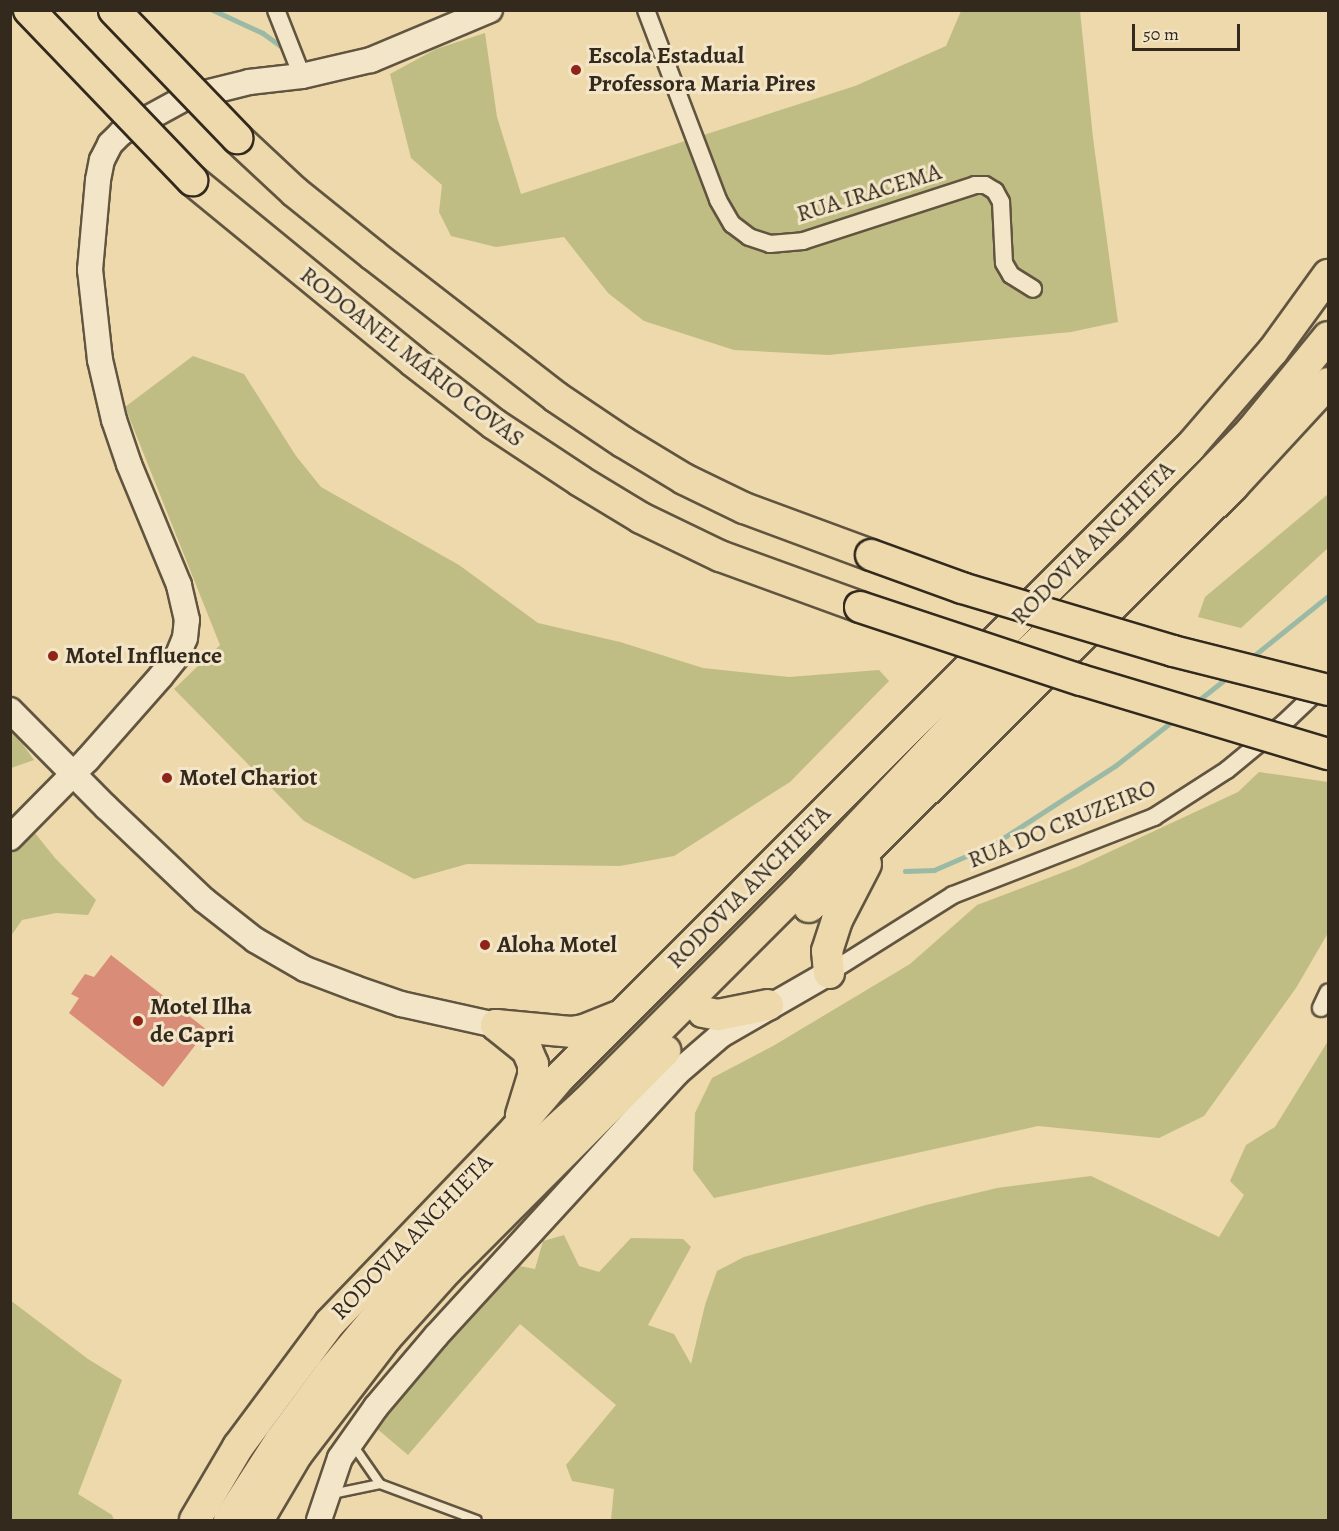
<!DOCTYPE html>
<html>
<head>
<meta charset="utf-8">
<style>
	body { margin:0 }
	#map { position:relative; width:1339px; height:1531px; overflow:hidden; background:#edd9ab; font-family:Alegreya,serif }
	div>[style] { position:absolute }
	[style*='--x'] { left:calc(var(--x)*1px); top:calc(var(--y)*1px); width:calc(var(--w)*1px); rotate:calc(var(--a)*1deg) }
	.green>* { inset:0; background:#bfbd84 }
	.stream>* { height:4.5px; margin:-2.25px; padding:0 2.25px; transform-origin:2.25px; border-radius:2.25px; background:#9abaa6 }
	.building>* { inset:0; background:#d98c78 }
	.roads { filter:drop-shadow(2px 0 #625540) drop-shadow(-2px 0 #625540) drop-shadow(0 2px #625540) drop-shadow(0 -2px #625540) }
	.lane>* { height:8px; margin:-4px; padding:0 4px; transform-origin:4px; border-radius:4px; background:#f3e6c8 }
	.street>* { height:16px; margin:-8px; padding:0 8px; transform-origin:8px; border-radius:8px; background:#f3e6c8 }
	.secondary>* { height:24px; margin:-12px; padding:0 12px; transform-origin:12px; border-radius:12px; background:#f3e6c8 }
	.highway>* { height:30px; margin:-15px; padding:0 15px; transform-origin:15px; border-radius:15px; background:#edd9ab }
	.bridges { filter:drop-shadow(2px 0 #33291d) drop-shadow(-2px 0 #33291d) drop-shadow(0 2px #33291d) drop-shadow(0 -2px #33291d) }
	.highway-bridge>* { height:30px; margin:-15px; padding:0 15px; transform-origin:15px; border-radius:15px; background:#edd9ab }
	.dots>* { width:16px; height:16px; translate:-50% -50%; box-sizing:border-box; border:3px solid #f3e6c8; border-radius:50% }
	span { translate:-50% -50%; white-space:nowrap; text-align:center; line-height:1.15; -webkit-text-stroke:6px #f3e6c8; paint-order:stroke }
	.poi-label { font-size:24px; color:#33291d; font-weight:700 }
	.left { translate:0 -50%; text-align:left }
	.street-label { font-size:24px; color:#33291d }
	.frame { position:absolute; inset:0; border:12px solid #33291d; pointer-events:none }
	.scale { position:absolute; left:1132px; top:24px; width:108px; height:27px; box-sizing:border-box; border:3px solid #33291d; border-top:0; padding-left:8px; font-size:18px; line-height:21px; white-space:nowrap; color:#33291d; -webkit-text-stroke:4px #f3e6c8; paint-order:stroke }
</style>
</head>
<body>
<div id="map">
	<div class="green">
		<i style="clip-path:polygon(961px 11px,1080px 11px,1093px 138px,1118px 322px,1071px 332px,828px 355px,734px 350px,644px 321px,608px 293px,564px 237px,496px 247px,451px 236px,439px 212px,442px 185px,411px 158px,390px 74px,436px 49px,485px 33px,497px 117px,521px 194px,855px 86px,946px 46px)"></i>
		<i style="clip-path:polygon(193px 356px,244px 374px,296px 456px,321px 487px,459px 565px,538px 623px,620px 642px,703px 668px,789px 677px,879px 670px,889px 681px,790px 782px,674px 856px,620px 866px,467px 864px,414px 879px,304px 821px,174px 689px,220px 645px,125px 407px)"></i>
		<i style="clip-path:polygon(1328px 494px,1328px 548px,1241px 628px,1198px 617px,1205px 597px)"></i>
		<i style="clip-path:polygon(11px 728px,34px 760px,11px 768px,10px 768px)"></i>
		<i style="clip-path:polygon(1259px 772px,1328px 782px,1328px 933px,1296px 988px,1204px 1116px,1159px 1138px,1038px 1126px,714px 1198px,693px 1170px,695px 1113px,712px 1078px,773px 1046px,910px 964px,977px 905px,1077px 867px,1238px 792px)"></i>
		<i style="clip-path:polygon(23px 818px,55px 858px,96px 900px,88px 915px,56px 913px,22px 920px,11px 936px,11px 825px)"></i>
		<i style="clip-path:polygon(1328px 1041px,1328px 1520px,611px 1520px,614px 1489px,572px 1481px,566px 1465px,616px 1405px,520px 1324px,408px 1455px,375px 1427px,493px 1292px,520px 1266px,535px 1269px,543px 1241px,564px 1235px,579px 1266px,599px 1272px,631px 1238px,683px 1239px,691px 1247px,648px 1325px,674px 1334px,691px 1364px,705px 1305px,717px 1271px,744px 1257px,926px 1205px,997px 1188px,1091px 1176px,1219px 1237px,1244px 1195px,1230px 1181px,1246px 1145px,1275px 1127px)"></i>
		<i style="clip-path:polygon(10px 1300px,88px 1359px,122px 1380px,78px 1494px,112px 1515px,114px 1520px,11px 1520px)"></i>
	</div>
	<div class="stream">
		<i style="--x:213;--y:10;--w:55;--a:24.7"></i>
		<i style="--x:263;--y:33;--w:27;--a:36"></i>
		<i style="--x:1251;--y:658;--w:99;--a:-38.8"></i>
		<i style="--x:1195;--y:703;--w:42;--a:-38.2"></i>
		<i style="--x:905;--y:871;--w:29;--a:-2"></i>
		<i style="--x:934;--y:870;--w:65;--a:-23.4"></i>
		<i style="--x:994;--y:844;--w:144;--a:-32.8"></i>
		<i style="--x:1115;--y:766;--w:75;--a:-37.9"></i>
	</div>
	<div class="building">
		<i style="clip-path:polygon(111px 955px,207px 1030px,163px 1087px,69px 1013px,79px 998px,71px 994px,85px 974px,94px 977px)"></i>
	</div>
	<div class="roads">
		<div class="lane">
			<i style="--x:353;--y:1445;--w:47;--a:55.3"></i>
			<i style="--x:332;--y:1494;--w:49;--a:-11.8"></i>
			<i style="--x:380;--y:1484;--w:103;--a:20.4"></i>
		</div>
		<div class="street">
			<i style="--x:276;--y:10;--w:71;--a:68.5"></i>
			<i style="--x:646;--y:10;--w:203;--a:69.2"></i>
			<i style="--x:718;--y:200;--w:28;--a:60"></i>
			<i style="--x:732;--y:224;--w:21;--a:37"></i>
			<i style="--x:749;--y:237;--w:22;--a:18"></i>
			<i style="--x:770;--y:244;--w:33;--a:-5"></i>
			<i style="--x:803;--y:241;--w:181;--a:-18"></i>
			<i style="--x:975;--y:185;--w:10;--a:0"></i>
			<i style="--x:985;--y:185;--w:12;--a:31"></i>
			<i style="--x:995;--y:191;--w:13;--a:61"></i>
			<i style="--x:1001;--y:202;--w:61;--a:87.2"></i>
			<i style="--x:1004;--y:263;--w:14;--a:60"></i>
			<i style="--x:1011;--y:275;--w:26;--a:32"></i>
			<i style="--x:829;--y:973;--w:146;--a:-32.2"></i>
			<i style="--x:953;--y:895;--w:216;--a:-21.2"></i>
			<i style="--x:1154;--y:817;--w:87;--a:-32.8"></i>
			<i style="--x:1227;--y:770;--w:74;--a:-39.5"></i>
			<i style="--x:1284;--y:723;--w:55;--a:-43.5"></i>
			<i style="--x:1321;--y:1008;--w:17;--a:-65"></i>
		</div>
		<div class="secondary">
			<i style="--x:10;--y:710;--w:136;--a:45.3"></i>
			<i style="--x:106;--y:807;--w:135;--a:43.5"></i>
			<i style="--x:204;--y:900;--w:65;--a:38.1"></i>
			<i style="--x:255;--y:940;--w:58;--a:30.1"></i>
			<i style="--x:305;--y:969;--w:53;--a:20.8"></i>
			<i style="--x:355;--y:988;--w:49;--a:19.2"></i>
			<i style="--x:401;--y:1004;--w:97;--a:12.5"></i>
			<i style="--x:10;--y:838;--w:110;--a:-45.4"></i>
			<i style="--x:87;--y:760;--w:112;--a:-48.6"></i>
			<i style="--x:161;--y:676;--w:27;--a:-51"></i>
			<i style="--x:178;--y:655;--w:18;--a:-68"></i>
			<i style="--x:185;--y:638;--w:18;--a:-84"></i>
			<i style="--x:187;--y:620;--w:36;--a:-103"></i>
			<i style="--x:179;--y:585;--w:131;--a:-112.5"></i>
			<i style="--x:129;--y:464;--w:46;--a:-108.8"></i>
			<i style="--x:114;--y:420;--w:62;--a:-103.1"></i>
			<i style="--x:100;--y:360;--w:91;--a:-96.3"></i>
			<i style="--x:90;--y:270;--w:90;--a:-84.9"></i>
			<i style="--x:98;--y:180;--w:20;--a:-79"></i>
			<i style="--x:102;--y:160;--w:18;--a:-63"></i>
			<i style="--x:110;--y:144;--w:16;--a:-45"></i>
			<i style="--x:121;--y:133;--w:73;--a:-28.7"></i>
			<i style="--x:185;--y:98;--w:66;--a:-14"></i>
			<i style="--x:249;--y:82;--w:53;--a:-6.5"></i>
			<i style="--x:302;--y:76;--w:71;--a:-13.1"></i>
			<i style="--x:371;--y:60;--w:129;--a:-22.8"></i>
			<i style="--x:319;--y:1520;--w:65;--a:-71.3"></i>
			<i style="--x:340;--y:1458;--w:62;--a:-54.8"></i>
			<i style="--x:376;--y:1407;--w:93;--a:-49.8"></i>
			<i style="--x:436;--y:1336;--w:357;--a:-47.5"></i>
			<i style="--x:677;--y:1073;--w:58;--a:-40.8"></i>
			<i style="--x:721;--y:1035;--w:125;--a:-29.9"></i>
		</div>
		<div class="highway">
			<i style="--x:237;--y:138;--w:79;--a:43"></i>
			<i style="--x:295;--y:192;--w:100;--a:38.9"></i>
			<i style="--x:373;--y:255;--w:232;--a:37.8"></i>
			<i style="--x:556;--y:397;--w:81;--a:33.9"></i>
			<i style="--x:623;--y:442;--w:71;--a:31.2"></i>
			<i style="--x:684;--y:479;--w:67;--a:25.8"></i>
			<i style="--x:744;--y:508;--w:135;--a:20.3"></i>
			<i style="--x:192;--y:180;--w:287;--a:39.3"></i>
			<i style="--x:414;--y:362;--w:101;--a:37.8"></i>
			<i style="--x:494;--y:424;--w:103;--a:33.5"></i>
			<i style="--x:580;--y:481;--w:71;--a:31.2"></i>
			<i style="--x:641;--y:518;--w:88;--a:25.7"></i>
			<i style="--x:720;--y:556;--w:149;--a:20"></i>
			<i style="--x:809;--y:907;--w:598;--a:-44.8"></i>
			<i style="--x:1233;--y:486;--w:140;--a:-47.3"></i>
			<i style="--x:829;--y:973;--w:22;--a:-95"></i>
			<i style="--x:827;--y:951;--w:33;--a:-72"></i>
			<i style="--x:837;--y:920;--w:63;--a:-62.6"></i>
			<i style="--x:703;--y:1012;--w:15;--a:11"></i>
			<i style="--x:718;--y:1015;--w:51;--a:-11.3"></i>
			<i style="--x:496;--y:1025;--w:75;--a:5.3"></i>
			<i style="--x:571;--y:1032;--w:13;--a:-9"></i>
			<i style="--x:584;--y:1030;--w:35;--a:-22"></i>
			<i style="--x:496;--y:1025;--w:40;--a:39"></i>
			<i style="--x:527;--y:1050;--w:15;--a:67"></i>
			<i style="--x:533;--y:1064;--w:12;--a:90"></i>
			<i style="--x:533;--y:1076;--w:41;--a:107.1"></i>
			<i style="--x:195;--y:1520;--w:85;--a:-59.5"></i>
			<i style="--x:238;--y:1447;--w:154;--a:-53.4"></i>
			<i style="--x:330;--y:1323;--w:269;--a:-46.2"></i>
			<i style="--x:516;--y:1129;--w:70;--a:-49.7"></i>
			<i style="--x:561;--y:1076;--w:890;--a:-45"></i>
			<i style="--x:1190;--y:447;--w:127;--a:-49.2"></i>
			<i style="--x:1273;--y:351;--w:94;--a:-54.1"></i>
			<i style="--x:229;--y:1520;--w:94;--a:-57.2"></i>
			<i style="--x:280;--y:1441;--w:84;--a:-53.7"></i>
			<i style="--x:330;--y:1373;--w:122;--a:-50.3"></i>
			<i style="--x:408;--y:1279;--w:165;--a:-46.2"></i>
			<i style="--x:522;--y:1160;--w:85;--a:-42.1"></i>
			<i style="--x:585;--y:1103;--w:313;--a:-45"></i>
			<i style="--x:806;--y:882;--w:259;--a:-46.6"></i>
			<i style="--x:984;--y:694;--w:200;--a:-43.6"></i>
			<i style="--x:1129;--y:556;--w:80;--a:-45.5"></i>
			<i style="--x:1185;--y:499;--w:96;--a:-45.8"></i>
			<i style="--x:1252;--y:430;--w:120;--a:-50.7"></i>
			<i style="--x:258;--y:1520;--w:77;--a:-59.4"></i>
			<i style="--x:297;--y:1454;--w:146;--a:-52.5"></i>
			<i style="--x:386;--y:1338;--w:93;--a:-48.1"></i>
			<i style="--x:448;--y:1269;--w:308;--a:-45.1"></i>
		</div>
	</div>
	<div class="bridges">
		<div class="highway-bridge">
			<i style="--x:29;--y:10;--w:236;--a:46.2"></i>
			<i style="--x:114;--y:10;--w:178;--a:46.1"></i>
			<i style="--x:871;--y:555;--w:97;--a:19.9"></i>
			<i style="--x:962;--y:588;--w:220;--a:16.6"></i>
			<i style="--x:1173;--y:651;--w:160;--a:14.1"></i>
			<i style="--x:860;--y:607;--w:233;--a:18.3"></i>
			<i style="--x:1081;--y:680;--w:258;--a:16.7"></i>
		</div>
	</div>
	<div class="dots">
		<i style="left:576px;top:70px;background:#8f2418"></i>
		<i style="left:53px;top:656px;background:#8f2418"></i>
		<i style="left:167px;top:778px;background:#8f2418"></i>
		<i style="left:485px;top:945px;background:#8f2418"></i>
		<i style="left:138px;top:1021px;background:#8f2418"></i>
	</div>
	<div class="poi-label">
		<span class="left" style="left:588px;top:70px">Escola Estadual<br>Professora Maria Pires</span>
		<span class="left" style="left:65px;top:656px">Motel Influence</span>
		<span class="left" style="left:179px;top:778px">Motel Chariot</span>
		<span class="left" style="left:497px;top:945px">Aloha Motel</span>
		<span class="left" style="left:150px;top:1021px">Motel Ilha<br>de Capri</span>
	</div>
	<div class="street-label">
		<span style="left:869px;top:193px;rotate:-17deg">RUA IRACEMA</span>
		<span style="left:412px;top:357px;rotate:38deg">RODOANEL MÁRIO COVAS</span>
		<span style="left:1093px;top:543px;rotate:-45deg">RODOVIA ANCHIETA</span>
		<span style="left:1062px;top:824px;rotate:-22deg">RUA DO CRUZEIRO</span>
		<span style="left:749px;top:887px;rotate:-45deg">RODOVIA ANCHIETA</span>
		<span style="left:412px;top:1237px;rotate:-46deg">RODOVIA ANCHIETA</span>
	</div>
	<div class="frame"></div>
	<div class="scale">50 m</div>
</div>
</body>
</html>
